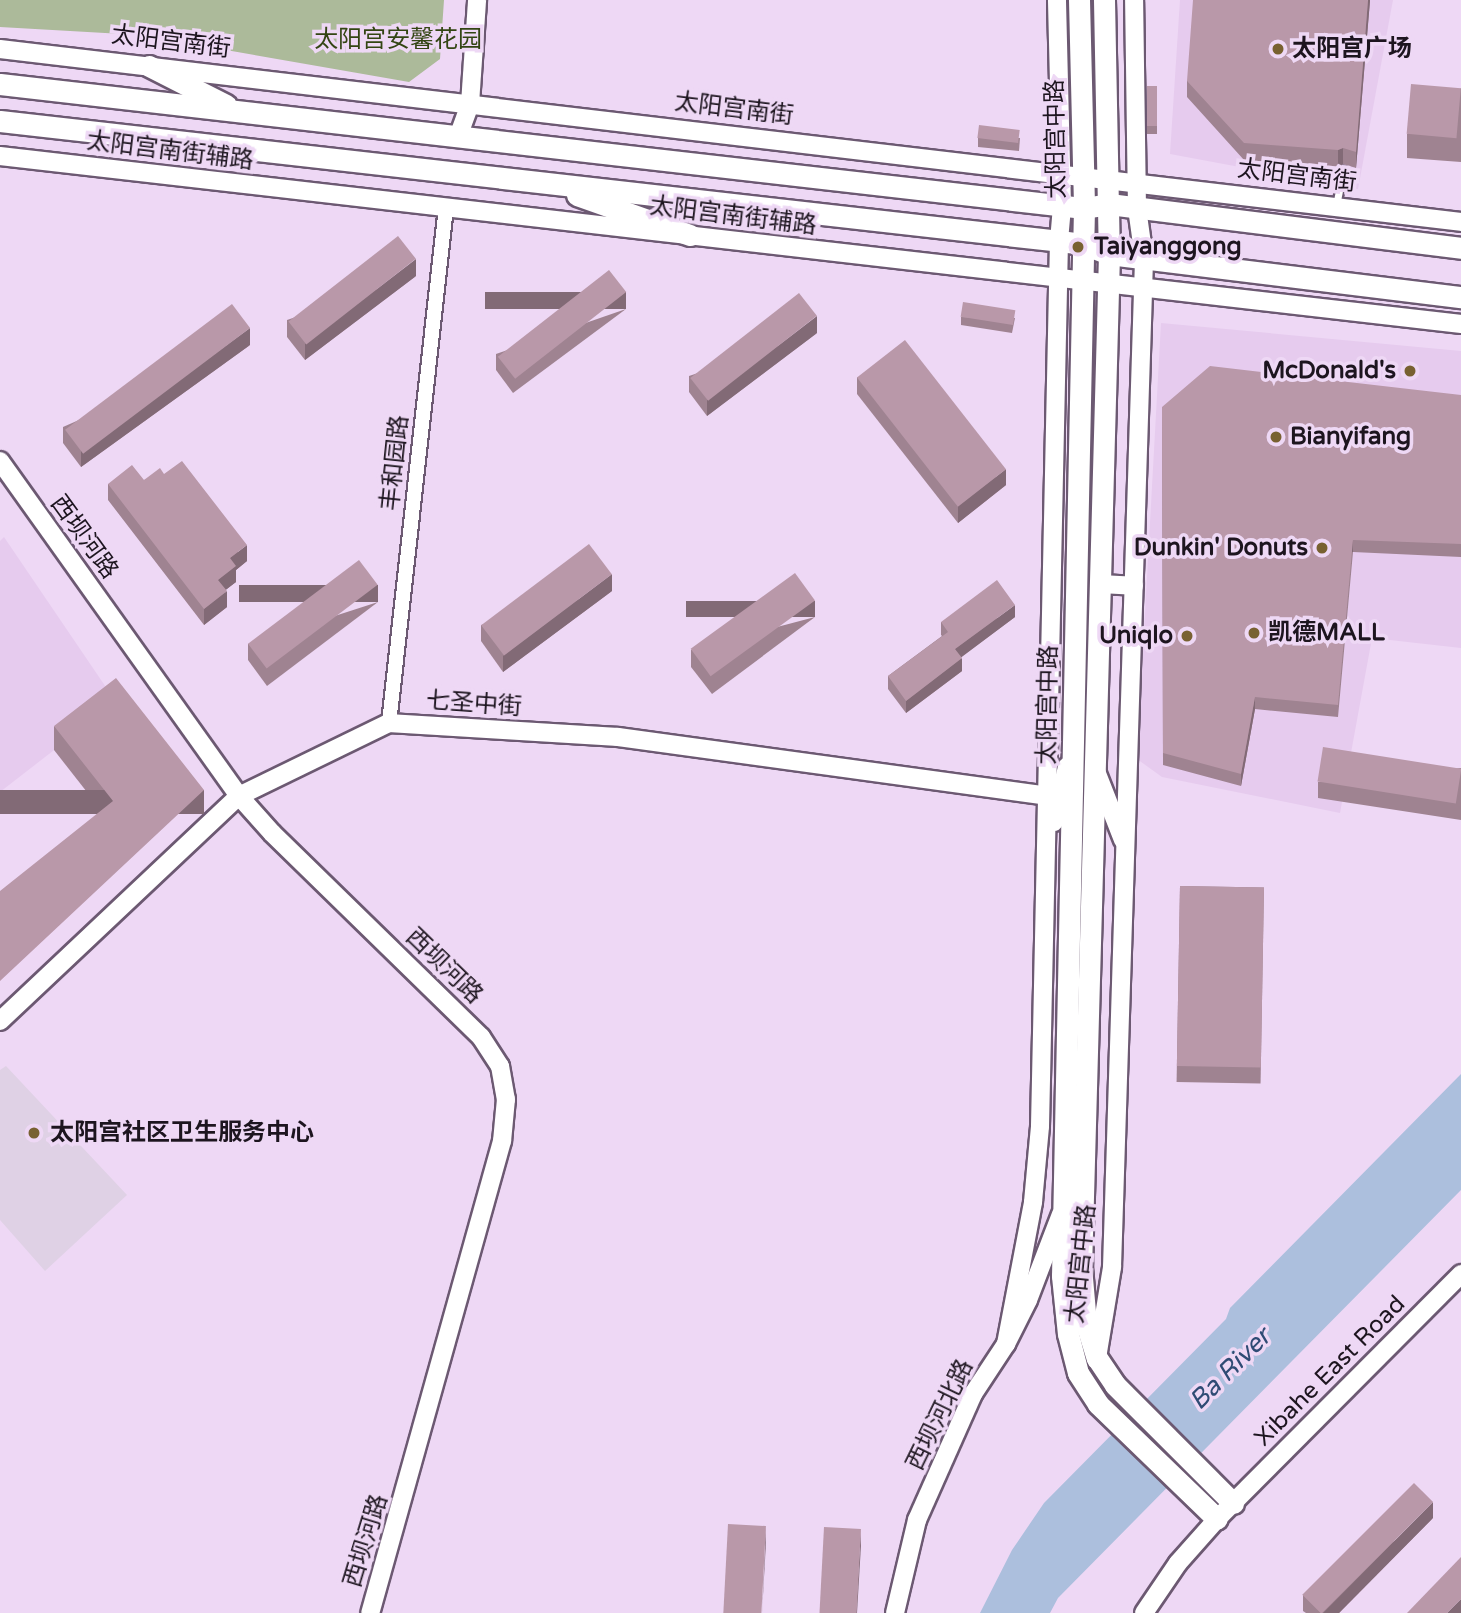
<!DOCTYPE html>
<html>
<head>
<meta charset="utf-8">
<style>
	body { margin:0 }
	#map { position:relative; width:1461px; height:1613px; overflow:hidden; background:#eed8f5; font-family:"Varela Round","Noto Sans SC",sans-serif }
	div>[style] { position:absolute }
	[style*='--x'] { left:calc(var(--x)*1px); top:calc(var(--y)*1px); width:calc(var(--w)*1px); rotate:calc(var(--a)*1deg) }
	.built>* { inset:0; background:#e6cbee }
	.medical>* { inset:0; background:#dfd1e5 }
	.green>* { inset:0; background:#acba9a }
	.water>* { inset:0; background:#acbfdd }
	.roads { filter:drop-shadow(2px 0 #6c5972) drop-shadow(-2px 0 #6c5972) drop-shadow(0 2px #6c5972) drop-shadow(0 -2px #6c5972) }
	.service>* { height:7px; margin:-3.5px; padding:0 3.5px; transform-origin:3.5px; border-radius:3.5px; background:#fff }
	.minor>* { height:14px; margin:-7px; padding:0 7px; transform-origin:7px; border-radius:7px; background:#fff }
	.tertiary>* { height:18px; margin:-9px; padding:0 9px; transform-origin:9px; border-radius:9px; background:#fff }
	.secondary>* { height:21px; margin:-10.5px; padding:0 10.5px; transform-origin:10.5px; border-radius:10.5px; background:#fff }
	.wall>* { inset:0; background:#9f8391; transform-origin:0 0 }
	.shaded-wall>* { inset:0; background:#826a76; transform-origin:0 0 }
	.building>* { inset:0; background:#b998a9; transform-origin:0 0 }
	.dots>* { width:19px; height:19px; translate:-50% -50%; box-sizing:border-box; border:4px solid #eed8f5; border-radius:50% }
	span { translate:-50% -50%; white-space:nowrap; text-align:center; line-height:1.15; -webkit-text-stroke:7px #eed8f5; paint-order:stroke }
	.park-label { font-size:24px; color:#334513 }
	.street-label { font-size:24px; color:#1d151f }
	.poi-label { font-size:24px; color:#1d151f; font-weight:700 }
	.left { translate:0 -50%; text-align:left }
	.right { translate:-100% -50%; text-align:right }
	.water-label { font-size:26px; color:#2f4b74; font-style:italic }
</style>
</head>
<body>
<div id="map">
	<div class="built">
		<i style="clip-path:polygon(1180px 0,1393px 0,1358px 189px,1170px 154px)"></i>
		<i style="clip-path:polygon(1161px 323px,1461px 351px,1461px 648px,1372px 638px,1340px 813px,1162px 777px,1137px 759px)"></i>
		<i style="clip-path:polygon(4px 537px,116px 702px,0 792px,0 541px)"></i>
	</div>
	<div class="medical">
		<i style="clip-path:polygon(6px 1066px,127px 1195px,45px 1271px,0 1220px,0 1070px)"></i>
	</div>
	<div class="green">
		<i style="clip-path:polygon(0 0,444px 0,440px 59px,409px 82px,140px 35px,0 27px)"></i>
	</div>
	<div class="water">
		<i style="clip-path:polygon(1461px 1074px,1461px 1190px,1058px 1598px,1050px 1613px,980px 1613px,1012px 1550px,1044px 1503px,1226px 1319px,1230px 1308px)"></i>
	</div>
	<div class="roads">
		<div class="service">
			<i style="--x:1336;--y:206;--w:37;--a:-79"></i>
		</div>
		<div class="minor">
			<i style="--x:389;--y:723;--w:519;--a:-83.7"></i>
		</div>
		<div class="tertiary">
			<i style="--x:0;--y:49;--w:1471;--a:6.75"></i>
			<i style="--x:458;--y:137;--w:35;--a:-70"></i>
			<i style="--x:470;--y:104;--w:104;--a:-86.1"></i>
			<i style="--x:0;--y:156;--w:1471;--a:6.56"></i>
			<i style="--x:0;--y:461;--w:412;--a:54.5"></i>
			<i style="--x:239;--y:796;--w:50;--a:48.3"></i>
			<i style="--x:272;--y:833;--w:292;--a:44.3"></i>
			<i style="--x:481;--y:1037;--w:35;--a:57"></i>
			<i style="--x:500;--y:1066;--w:34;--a:80"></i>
			<i style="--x:506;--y:1099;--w:42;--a:95.4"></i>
			<i style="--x:502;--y:1141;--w:490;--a:105.6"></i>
			<i style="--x:1100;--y:584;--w:34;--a:3"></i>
			<i style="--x:1096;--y:771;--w:74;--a:68.6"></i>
			<i style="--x:1054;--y:822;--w:57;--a:-76.7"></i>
			<i style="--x:0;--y:1021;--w:328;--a:-43.3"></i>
			<i style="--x:239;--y:796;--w:167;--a:-26"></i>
			<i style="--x:389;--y:723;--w:229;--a:3.5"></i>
			<i style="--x:618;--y:737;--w:433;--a:7.8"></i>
			<i style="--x:1006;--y:1344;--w:145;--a:-79.2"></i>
			<i style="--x:1033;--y:1202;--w:76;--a:-84.7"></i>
			<i style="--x:1040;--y:1126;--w:885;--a:-88.77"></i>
			<i style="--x:1059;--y:241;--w:35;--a:-85"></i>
			<i style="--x:1062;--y:206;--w:206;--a:-91.4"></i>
			<i style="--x:1097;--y:1358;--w:92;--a:-80.6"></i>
			<i style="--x:1112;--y:1267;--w:1010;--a:-88.18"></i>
			<i style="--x:1144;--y:258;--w:50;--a:-98"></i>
			<i style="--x:1137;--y:208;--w:208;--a:-90.8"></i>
			<i style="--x:895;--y:1613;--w:96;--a:-76.7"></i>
			<i style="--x:917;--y:1520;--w:138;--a:-66"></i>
			<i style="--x:973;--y:1394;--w:60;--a:-56.6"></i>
			<i style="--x:1006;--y:1344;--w:49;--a:-63.4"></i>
			<i style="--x:1028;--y:1300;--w:92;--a:-69"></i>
			<i style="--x:1144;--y:1613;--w:60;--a:-55.8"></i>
			<i style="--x:1178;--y:1563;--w:59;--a:-48.4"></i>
			<i style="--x:1217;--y:1519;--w:346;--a:-45.1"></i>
		</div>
		<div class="secondary">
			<i style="--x:1079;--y:0;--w:208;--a:88.6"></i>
			<i style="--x:1084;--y:208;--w:1068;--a:91.18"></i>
			<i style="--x:1062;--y:1276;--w:58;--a:84.1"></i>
			<i style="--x:1068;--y:1334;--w:40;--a:75.6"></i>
			<i style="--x:1078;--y:1373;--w:37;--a:57"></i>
			<i style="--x:1098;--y:1404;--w:165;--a:44"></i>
			<i style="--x:1104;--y:0;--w:254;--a:88.9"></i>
			<i style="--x:1109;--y:254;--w:1013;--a:91.58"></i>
			<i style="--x:1081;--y:1267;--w:56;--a:84.9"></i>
			<i style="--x:1086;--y:1323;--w:37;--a:73"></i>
			<i style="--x:1097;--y:1358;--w:32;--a:56"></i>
			<i style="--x:1115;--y:1385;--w:167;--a:45"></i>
			<i style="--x:149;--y:66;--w:86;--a:26.9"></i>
			<i style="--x:0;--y:84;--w:1091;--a:6.53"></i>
			<i style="--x:1084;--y:208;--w:25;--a:-9"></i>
			<i style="--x:1109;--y:204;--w:355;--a:7.1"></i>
			<i style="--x:0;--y:121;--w:1066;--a:6.46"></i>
			<i style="--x:1059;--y:241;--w:24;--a:7"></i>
			<i style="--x:1083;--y:244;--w:28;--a:21"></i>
			<i style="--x:1109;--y:254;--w:355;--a:7"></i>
			<i style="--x:577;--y:195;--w:120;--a:19.5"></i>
		</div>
	</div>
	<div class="wall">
		<i style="clip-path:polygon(1370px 0,1356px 168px,1343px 164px,1338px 167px,1244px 160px,1187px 97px,1187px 81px)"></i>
		<i style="left:1147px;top:86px;width:10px;height:48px"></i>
		<i style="clip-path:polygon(1461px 88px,1461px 162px,1407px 158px,1407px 134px)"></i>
		<i style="clip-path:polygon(978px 138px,1020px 138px,1019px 151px,978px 147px)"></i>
		<i style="clip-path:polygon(416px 276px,305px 360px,287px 337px,287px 320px)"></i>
		<i style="clip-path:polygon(626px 309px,513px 393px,496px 370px,496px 354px)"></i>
		<i style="clip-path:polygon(961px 317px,1015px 318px,1012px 333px,961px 325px)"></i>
		<i style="clip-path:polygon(817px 333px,707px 416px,689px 392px,689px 376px)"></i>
		<i style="clip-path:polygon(250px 345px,81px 467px,63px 443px,63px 427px)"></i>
		<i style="clip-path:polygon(857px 377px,1006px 485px,958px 523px,857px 394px)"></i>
		<i style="clip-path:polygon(1461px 395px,1461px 557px,1353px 552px,1338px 717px,1255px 709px,1241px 786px,1163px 765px,1162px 407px)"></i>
		<i style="clip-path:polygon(164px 474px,247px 561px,236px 570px,236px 582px,225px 590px,227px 607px,204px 625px,108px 500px,108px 484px,144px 480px)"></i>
		<i style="clip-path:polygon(612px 591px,503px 672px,481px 641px,481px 625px)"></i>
		<i style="clip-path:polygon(378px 602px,267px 686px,248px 660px,248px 644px)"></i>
		<i style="clip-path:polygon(815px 617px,712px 694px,691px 667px,691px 650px)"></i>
		<i style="clip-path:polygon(1015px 617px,961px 657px,962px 671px,906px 713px,888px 689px,888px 676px,942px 636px,941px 635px,941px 622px)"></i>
		<i style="clip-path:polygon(54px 726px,204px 814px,101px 810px,54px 750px)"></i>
		<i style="clip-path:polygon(1461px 768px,1461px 820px,1318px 798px,1318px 782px)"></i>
		<i style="left:1180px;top:886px;width:84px;height:196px;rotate:1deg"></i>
		<i style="clip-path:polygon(1433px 1518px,1339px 1613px,1306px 1613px,1303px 1611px,1303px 1595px)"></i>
	</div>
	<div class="shaded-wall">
		<i style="clip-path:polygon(1368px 0,1370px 0,1370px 1px,1356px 168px,1356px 152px)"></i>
		<i style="clip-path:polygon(1343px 148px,1343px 164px,1338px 167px,1338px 150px)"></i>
		<i style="clip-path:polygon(416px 259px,416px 276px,305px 360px,305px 344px)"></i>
		<i style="left:626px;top:292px;width:17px;height:141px;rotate:90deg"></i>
		<i style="clip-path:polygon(817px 316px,817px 333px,707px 416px,707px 400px)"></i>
		<i style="clip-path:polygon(250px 328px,250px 345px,81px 467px,81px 451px)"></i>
		<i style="clip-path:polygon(1006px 469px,1006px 485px,958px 523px,958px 506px)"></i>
		<i style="left:1353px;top:540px;width:12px;height:166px;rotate:90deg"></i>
		<i style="clip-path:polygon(247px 545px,247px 561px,236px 570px,236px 582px,218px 596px,218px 580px,230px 558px)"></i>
		<i style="clip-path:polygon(612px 574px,612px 591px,503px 672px,503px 656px)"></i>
		<i style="left:378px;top:585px;width:17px;height:139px;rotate:90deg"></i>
		<i style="clip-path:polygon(227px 591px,227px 607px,204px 625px,204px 609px)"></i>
		<i style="left:815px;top:601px;width:16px;height:129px;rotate:90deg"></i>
		<i style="clip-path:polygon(1015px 605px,1015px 617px,955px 662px,955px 649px)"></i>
		<i style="clip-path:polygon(962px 658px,962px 671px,906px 713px,906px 701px)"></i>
		<i style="clip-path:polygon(1255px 697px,1255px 709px,1241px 786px,1241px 774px)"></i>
		<i style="left:204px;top:790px;width:24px;height:279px;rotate:90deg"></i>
		<i style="clip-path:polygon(1433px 1502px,1433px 1518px,1339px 1613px,1323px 1613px)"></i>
		<i style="clip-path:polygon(766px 1526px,766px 1542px,762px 1613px)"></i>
		<i style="clip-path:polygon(861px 1529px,861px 1545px,857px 1613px,856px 1613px)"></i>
		<i style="clip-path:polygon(1461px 1599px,1461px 1613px,1447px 1613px)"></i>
	</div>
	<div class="building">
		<i style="clip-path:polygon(1193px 0,1368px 0,1356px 152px,1343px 148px,1338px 150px,1244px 143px,1187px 81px)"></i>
		<i style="left:1411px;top:84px;width:50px;height:50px;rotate:5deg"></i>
		<i style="left:1147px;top:86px;width:10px;height:40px"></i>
		<i style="left:979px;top:125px;width:41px;height:13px;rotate:7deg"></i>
		<i style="left:398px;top:236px;width:29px;height:139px;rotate:52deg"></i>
		<i style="left:609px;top:270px;width:28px;height:141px;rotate:52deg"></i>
		<i style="left:799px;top:293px;width:29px;height:138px;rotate:52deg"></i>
		<i style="left:963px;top:302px;width:53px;height:15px;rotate:9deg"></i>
		<i style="left:232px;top:304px;width:30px;height:209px;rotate:53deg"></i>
		<i style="left:905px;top:340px;width:164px;height:61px;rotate:52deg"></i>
		<i style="clip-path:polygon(1210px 366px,1461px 395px,1461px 544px,1353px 540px,1338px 705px,1255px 697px,1241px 774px,1163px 753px,1162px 407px)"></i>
		<i style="clip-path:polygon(182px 461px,247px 545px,230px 558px,236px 566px,218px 580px,227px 591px,204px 609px,108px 484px,132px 465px,144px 480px,160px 468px,164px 474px)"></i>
		<i style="left:589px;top:544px;width:38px;height:135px;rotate:53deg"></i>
		<i style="left:359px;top:560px;width:31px;height:139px;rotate:53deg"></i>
		<i style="left:795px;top:573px;width:34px;height:129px;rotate:54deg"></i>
		<i style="clip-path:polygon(997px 580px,1015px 605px,955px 649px,962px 658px,906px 701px,888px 676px,948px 632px,941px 622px)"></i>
		<i style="clip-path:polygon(116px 678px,204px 790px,0 981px,0 891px,113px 801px,54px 726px)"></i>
		<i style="left:1323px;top:747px;width:140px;height:35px;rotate:9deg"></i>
		<i style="left:1180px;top:886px;width:84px;height:180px;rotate:1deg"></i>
		<i style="left:1414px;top:1483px;width:27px;height:158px;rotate:45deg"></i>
		<i style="left:728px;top:1524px;width:38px;height:89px;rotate:3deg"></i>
		<i style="left:824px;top:1527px;width:37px;height:86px;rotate:3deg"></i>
		<i style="clip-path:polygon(1461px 1557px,1461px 1599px,1447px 1613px,1407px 1613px)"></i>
	</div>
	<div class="dots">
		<i style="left:1278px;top:49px;background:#786131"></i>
		<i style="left:1078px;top:247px;background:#786131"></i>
		<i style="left:1410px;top:371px;background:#786131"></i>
		<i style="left:1276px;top:437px;background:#786131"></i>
		<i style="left:1322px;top:548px;background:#786131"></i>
		<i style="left:1254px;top:633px;background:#786131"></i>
		<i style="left:1187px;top:636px;background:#786131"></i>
		<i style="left:34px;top:1133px;background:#786131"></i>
	</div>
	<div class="park-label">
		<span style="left:398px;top:40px">太阳宫安馨花园</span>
	</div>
	<div class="street-label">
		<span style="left:171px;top:42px;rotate:7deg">太阳宫南街</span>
		<span style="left:734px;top:109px;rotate:7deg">太阳宫南街</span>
		<span style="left:1056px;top:139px;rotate:-91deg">太阳宫中路</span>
		<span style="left:170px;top:151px;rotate:7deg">太阳宫南街辅路</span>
		<span style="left:1297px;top:176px;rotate:7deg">太阳宫南街</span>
		<span style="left:733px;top:216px;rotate:7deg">太阳宫南街辅路</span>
		<span style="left:395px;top:463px;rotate:-84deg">丰和园路</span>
		<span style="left:84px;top:537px;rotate:54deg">西坝河路</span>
		<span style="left:474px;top:704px;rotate:4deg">七圣中街</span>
		<span style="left:1048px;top:705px;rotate:-89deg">太阳宫中路</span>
		<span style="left:444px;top:966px;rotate:44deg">西坝河路</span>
		<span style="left:1081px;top:1264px;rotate:-84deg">太阳宫中路</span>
		<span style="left:1330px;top:1371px;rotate:-45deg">Xibahe East Road</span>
		<span style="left:940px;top:1415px;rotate:-64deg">西坝河北路</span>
		<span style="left:366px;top:1541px;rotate:-73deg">西坝河路</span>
	</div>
	<div class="poi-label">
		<span class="left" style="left:1292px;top:49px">太阳宫广场</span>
		<span class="left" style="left:1094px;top:247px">Taiyanggong</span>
		<span class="right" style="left:1396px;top:371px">McDonald's</span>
		<span class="left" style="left:1290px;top:437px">Bianyifang</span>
		<span class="right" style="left:1308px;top:548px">Dunkin' Donuts</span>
		<span class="left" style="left:1268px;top:633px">凯德MALL</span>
		<span class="right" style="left:1173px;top:636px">Uniqlo</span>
		<span class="left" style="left:50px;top:1133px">太阳宫社区卫生服务中心</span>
	</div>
	<div class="water-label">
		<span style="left:1230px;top:1369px;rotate:-45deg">Ba River</span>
	</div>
</div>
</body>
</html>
